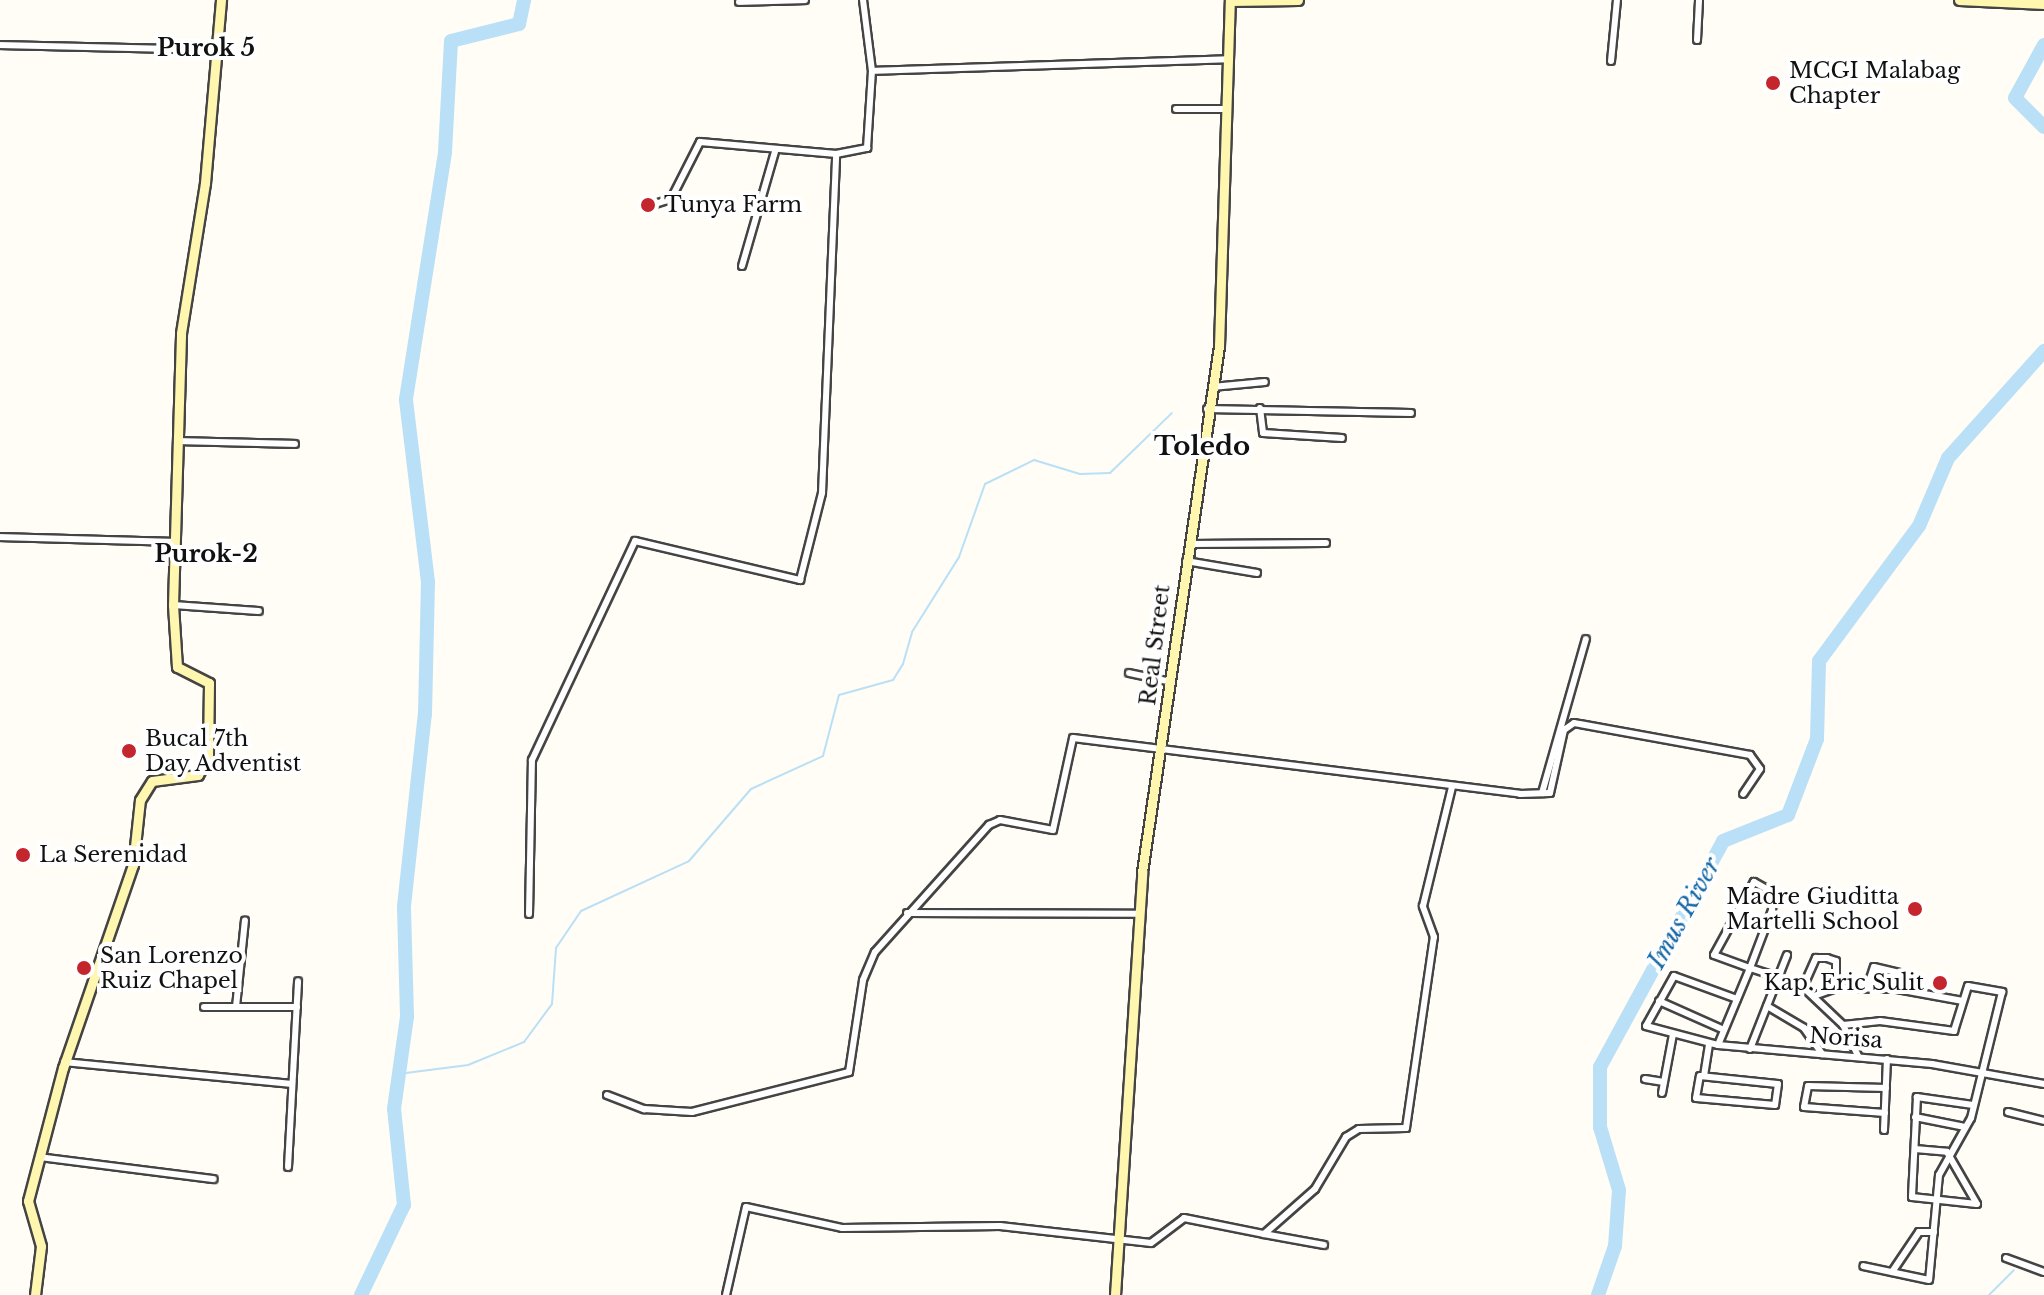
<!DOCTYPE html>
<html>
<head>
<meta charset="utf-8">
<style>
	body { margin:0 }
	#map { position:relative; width:2044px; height:1295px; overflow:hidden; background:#fffdf5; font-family:"Libre Baskerville",serif }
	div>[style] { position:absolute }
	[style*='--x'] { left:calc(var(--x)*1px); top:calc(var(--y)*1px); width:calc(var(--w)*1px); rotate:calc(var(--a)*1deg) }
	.stream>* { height:2px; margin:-1px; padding:0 1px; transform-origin:1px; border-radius:1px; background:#b9e0f7 }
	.river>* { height:14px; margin:-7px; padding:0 7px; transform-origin:7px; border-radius:7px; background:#b9e0f7 }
	.roads { filter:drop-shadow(2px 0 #444) drop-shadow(-2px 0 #444) drop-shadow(0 2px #444) drop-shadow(0 -2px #444) }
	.street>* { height:6px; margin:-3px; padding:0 3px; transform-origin:3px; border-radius:3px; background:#fff }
	.secondary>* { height:9px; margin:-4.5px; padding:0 4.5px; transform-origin:4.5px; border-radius:4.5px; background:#fff6b0 }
	.dots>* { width:22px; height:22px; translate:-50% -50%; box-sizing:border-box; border:4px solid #fff; border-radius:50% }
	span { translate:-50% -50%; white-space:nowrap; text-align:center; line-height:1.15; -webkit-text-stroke:8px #fff; paint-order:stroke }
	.poi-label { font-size:22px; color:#111 }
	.left { translate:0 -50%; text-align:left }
	.right { translate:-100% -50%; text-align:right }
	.street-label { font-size:22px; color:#111 }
	.neighbourhood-label { font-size:24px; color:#111; font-weight:700 }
	.water-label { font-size:24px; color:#1768a6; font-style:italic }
	.quarter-label { font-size:26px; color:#111; font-weight:700 }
</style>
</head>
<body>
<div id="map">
	<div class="stream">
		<i style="--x:398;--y:1074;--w:71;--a:-7.3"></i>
		<i style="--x:468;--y:1065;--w:61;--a:-22.3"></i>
		<i style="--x:524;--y:1042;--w:47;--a:-53.6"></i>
		<i style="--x:552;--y:1004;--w:56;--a:-85.9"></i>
		<i style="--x:556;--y:948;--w:45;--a:-56"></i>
		<i style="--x:581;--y:911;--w:119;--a:-24.8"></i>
		<i style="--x:689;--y:861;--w:95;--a:-49.3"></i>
		<i style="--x:751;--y:789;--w:79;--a:-24.6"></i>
		<i style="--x:823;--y:756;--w:63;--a:-75.3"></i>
		<i style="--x:839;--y:695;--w:56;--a:-15.5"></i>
		<i style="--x:893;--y:680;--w:19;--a:-58"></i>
		<i style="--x:903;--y:664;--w:33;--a:-74"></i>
		<i style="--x:912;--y:632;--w:89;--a:-57.9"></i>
		<i style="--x:959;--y:557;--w:77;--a:-70.4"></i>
		<i style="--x:985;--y:484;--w:55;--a:-26.1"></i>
		<i style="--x:1034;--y:460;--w:48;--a:16.9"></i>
		<i style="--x:1080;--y:474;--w:30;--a:-2"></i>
		<i style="--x:1110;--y:473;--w:86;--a:-44.1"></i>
		<i style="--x:1989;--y:1295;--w:35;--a:-45"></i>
	</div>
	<div class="river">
		<i style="--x:2044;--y:45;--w:60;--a:118.7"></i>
		<i style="--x:2015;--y:98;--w:41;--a:45"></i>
		<i style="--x:361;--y:1295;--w:100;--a:-64.5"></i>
		<i style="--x:404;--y:1205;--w:97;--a:-95.9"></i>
		<i style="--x:394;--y:1109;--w:94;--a:-82"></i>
		<i style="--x:407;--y:1016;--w:110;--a:-91.6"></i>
		<i style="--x:404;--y:906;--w:193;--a:-83.8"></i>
		<i style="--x:425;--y:714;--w:132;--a:-88.7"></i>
		<i style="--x:428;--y:582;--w:184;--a:-96.9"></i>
		<i style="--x:406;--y:399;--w:250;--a:-81"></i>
		<i style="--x:445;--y:152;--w:111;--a:-86.9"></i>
		<i style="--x:451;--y:41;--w:70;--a:-14"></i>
		<i style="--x:519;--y:24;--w:25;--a:-78"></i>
		<i style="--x:1598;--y:1295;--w:52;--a:-70.9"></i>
		<i style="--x:1615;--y:1246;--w:56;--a:-85.9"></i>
		<i style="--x:1619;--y:1190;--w:66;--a:-106.8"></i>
		<i style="--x:1600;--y:1127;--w:60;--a:-90"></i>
		<i style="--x:1600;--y:1067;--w:257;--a:-61.4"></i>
		<i style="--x:1723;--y:841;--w:70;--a:-21.8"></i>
		<i style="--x:1788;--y:815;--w:81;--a:-69.1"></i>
		<i style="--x:1817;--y:739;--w:78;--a:-88.5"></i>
		<i style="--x:1819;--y:661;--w:168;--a:-53.5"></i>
		<i style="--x:1919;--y:526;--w:74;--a:-66.9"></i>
		<i style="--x:1948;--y:458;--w:144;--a:-48.1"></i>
	</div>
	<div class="roads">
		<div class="street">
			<i style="--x:739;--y:2;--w:66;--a:-1.7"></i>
			<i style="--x:1697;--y:40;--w:40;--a:-87.1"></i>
			<i style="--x:0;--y:45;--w:215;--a:1.3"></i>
			<i style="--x:1611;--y:61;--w:61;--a:-84.4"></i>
			<i style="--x:872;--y:71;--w:353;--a:-1.9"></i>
			<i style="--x:1176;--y:109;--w:48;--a:0"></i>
			<i style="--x:649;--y:206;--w:23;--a:-18"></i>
			<i style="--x:671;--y:199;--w:64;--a:-63"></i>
			<i style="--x:700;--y:142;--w:137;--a:5"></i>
			<i style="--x:742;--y:266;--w:119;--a:-73.9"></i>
			<i style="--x:1212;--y:387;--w:53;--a:-5.4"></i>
			<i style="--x:1260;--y:408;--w:25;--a:83"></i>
			<i style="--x:1263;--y:433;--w:79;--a:3.6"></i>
			<i style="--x:1207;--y:409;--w:204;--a:1.1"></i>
			<i style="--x:179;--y:441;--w:116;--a:1.5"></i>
			<i style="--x:0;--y:537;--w:175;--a:1.6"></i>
			<i style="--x:1190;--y:544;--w:136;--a:-0.4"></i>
			<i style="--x:1186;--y:561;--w:72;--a:9.6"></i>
			<i style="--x:173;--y:605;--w:86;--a:4"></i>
			<i style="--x:1129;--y:673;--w:40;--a:12"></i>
			<i style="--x:1542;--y:793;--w:160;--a:-74.1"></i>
			<i style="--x:907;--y:913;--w:231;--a:0.2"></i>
			<i style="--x:529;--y:914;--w:154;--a:-88.9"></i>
			<i style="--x:532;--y:760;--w:242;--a:-64.8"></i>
			<i style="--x:635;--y:541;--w:170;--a:13.3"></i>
			<i style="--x:800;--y:580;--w:90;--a:-75.8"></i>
			<i style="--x:822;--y:493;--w:339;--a:-87.6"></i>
			<i style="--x:836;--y:154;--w:32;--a:-11"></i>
			<i style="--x:867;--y:148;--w:77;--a:-86.3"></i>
			<i style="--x:872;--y:71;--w:72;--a:-97.2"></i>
			<i style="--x:1803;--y:987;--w:32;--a:-66"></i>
			<i style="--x:1816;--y:958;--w:11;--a:0"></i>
			<i style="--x:1827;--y:958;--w:9;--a:18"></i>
			<i style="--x:1836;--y:961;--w:27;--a:90"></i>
			<i style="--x:1867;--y:988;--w:22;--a:-72"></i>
			<i style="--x:1874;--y:967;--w:26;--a:13"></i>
			<i style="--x:1899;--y:973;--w:16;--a:97"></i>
			<i style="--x:1814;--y:996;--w:23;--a:-20"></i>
			<i style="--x:1836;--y:988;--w:61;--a:0.9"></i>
			<i style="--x:1897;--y:989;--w:67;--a:10.3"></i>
			<i style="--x:1737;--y:999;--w:67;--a:-159.9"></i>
			<i style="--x:1674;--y:976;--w:57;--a:119.2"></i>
			<i style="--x:1646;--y:1026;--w:74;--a:14.8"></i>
			<i style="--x:1718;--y:1045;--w:215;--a:5.1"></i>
			<i style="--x:1932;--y:1064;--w:114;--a:10.1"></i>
			<i style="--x:1659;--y:1001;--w:71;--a:24"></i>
			<i style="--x:1767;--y:1006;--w:43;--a:30.7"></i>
			<i style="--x:1804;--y:1028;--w:32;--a:55"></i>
			<i style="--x:204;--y:1007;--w:93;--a:0"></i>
			<i style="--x:236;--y:1007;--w:87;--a:-84.1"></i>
			<i style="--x:1843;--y:1025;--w:37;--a:-6"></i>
			<i style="--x:1880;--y:1021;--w:75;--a:7.7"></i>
			<i style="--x:1954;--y:1031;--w:47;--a:-72.7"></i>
			<i style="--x:1968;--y:986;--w:35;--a:10"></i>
			<i style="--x:2002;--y:992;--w:130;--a:103.8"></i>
			<i style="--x:1971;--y:1118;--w:65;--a:119.3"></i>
			<i style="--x:1939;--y:1175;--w:105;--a:95.4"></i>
			<i style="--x:1929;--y:1280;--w:67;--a:-168"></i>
			<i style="--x:1718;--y:1045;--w:83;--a:-67.4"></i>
			<i style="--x:1750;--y:968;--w:62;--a:-69.2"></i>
			<i style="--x:1772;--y:910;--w:17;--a:-83"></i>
			<i style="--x:1774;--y:893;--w:23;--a:-151"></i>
			<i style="--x:1754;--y:882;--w:83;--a:118.7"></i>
			<i style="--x:1714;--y:955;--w:38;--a:20"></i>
			<i style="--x:1750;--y:968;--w:29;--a:18"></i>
			<i style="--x:1778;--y:977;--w:27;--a:22"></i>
			<i style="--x:1803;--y:987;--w:55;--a:43.5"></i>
			<i style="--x:1843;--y:1025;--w:34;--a:64"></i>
			<i style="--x:1750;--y:1049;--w:101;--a:-68.5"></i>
			<i style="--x:64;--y:1062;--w:229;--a:5.5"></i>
			<i style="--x:1700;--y:1076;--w:78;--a:5.9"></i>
			<i style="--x:1778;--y:1084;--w:21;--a:98"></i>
			<i style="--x:1775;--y:1105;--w:79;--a:-174.9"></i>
			<i style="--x:1696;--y:1098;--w:22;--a:-80"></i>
			<i style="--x:1704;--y:1076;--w:33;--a:-81"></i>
			<i style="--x:1645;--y:1079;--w:19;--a:9"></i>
			<i style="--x:1662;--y:1093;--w:60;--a:-79.4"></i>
			<i style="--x:607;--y:1095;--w:40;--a:21"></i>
			<i style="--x:644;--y:1109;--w:48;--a:3.6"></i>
			<i style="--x:692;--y:1112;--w:162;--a:-14.3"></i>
			<i style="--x:849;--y:1072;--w:93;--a:-81.3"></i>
			<i style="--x:863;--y:980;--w:30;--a:-67"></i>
			<i style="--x:875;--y:952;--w:171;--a:-48.1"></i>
			<i style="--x:989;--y:825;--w:12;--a:-24"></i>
			<i style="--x:1000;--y:820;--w:54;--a:10.7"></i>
			<i style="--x:1053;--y:830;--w:94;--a:-77.7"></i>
			<i style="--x:1073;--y:738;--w:450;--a:7.1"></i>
			<i style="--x:1520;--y:794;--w:30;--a:-2"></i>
			<i style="--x:1550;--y:793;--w:65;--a:-77.5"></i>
			<i style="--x:1564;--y:730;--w:12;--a:-35"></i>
			<i style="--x:1574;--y:723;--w:179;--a:10.3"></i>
			<i style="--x:1750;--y:755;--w:17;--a:54"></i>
			<i style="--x:1760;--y:769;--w:30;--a:124"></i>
			<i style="--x:1973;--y:1105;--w:57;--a:-171.9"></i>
			<i style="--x:1917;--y:1097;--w:100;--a:92.9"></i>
			<i style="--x:1912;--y:1197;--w:65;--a:6.1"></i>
			<i style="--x:2008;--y:1112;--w:37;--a:14"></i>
			<i style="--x:1885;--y:1113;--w:81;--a:-175.8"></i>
			<i style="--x:1804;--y:1107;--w:21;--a:-79"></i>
			<i style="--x:1808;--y:1086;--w:78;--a:1.5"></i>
			<i style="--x:1915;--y:1117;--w:51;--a:11.3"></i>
			<i style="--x:1884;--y:1130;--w:71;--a:-87.6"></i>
			<i style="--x:1915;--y:1149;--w:32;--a:5"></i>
			<i style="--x:1947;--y:1152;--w:60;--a:60"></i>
			<i style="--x:39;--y:1157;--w:176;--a:7.2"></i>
			<i style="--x:288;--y:1167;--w:186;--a:-86.9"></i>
			<i style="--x:1264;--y:1234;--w:61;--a:10.4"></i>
			<i style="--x:2006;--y:1258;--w:40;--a:20.2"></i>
			<i style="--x:1892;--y:1272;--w:48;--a:-56"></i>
			<i style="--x:1919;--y:1232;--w:15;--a:0"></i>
			<i style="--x:726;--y:1295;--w:90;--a:-77.2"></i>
			<i style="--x:746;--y:1207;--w:98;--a:12.3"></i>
			<i style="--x:842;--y:1228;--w:158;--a:-0.7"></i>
			<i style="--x:1000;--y:1226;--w:152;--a:6.4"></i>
			<i style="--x:1151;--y:1243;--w:41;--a:-37.1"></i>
			<i style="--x:1184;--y:1218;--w:82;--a:11.3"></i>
			<i style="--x:1264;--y:1234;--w:68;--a:-41.4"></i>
			<i style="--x:1315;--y:1189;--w:61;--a:-59.2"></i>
			<i style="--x:1346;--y:1137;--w:15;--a:-32"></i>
			<i style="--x:1359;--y:1129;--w:47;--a:-1.2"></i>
			<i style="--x:1406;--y:1128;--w:193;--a:-81.7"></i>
			<i style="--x:1434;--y:937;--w:33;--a:-110"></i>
			<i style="--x:1423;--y:906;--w:122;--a:-76.3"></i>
		</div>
		<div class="secondary">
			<i style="--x:1959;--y:0;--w:85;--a:2.7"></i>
			<i style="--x:1230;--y:1;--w:68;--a:-0.8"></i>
			<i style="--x:35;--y:1295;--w:49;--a:-83"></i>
			<i style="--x:41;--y:1246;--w:47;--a:-106.1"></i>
			<i style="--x:28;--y:1201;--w:138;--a:-75.3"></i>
			<i style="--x:63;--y:1068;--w:215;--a:-71"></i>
			<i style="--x:133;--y:865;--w:65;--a:-83.9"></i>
			<i style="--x:140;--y:800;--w:22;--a:-58"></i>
			<i style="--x:152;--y:781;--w:46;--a:-7.4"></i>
			<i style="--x:198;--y:775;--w:22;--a:-63"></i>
			<i style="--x:208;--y:755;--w:72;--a:-89.2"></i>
			<i style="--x:209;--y:683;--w:36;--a:-153"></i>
			<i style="--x:177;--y:667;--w:62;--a:-93.7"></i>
			<i style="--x:173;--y:605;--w:272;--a:-88.3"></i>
			<i style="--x:181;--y:333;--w:152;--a:-80.9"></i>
			<i style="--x:205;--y:183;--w:184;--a:-85"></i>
			<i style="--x:1115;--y:1295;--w:424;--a:-86.3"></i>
			<i style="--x:1142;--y:872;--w:532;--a:-81.67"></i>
			<i style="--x:1219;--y:346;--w:346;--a:-88.2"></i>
		</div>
	</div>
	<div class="dots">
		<i style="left:1773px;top:83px;background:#c4262e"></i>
		<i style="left:648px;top:205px;background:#c4262e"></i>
		<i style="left:129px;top:751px;background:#c4262e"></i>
		<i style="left:23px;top:855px;background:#c4262e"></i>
		<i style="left:1915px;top:909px;background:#c4262e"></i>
		<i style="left:84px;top:968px;background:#c4262e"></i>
		<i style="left:1940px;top:983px;background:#c4262e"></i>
	</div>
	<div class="poi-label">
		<span class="left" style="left:1789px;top:83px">MCGI Malabag<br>Chapter</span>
		<span class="left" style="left:664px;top:205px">Tunya Farm</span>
		<span class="left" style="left:145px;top:751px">Bucal 7th<br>Day Adventist</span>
		<span class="left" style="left:39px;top:855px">La Serenidad</span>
		<span class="right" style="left:1899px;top:909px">Madre Giuditta<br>Martelli School</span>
		<span class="left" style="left:100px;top:968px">San Lorenzo<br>Ruiz Chapel</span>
		<span class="right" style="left:1924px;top:983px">Kap. Eric Sulit</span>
	</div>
	<div class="street-label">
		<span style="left:1155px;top:645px;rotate:-83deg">Real Street</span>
		<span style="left:1846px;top:1038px;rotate:4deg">Norisa</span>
	</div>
	<div class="neighbourhood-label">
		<span style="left:206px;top:48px">Purok 5</span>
		<span style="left:206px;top:554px">Purok-2</span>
	</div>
	<div class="water-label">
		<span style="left:1684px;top:913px;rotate:-61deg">Imus River</span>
	</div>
	<div class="quarter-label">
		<span style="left:1202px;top:447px">Toledo</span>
	</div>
</div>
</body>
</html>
